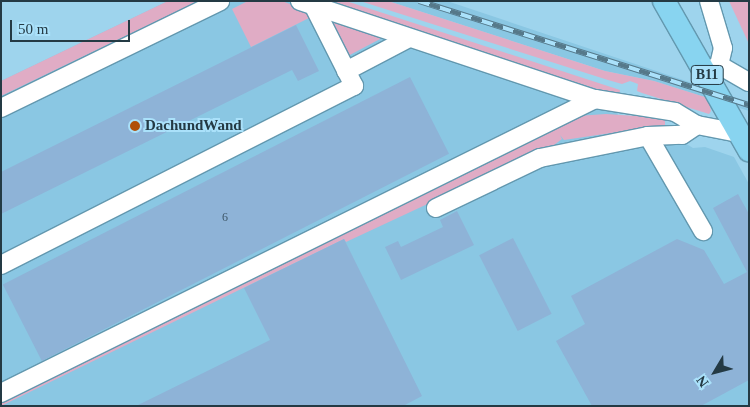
<!DOCTYPE html>
<html>
<head>
<meta charset="utf-8">
<style>
	body { margin:0 }
	#map { position:relative; width:750px; height:407px; overflow:hidden; background:#9ed4ed; font-family:"Times New Roman",serif }
	div>[style] { position:absolute }
	[style*='--x'] { left:calc(var(--x)*1px); top:calc(var(--y)*1px); width:calc(var(--w)*1px); rotate:calc(var(--a)*1deg) }
	.built>* { inset:0; background:#8ac7e3 }
	.green>* { inset:0; background:#e0acc5 }
	.building>* { inset:0; background:#8eb3d7; transform-origin:0 0 }
	.roads { filter:drop-shadow(1px 0 #6398af) drop-shadow(-1px 0 #6398af) drop-shadow(0 1px #6398af) drop-shadow(0 -1px #6398af) }
	.minor>* { height:18px; margin:-9px; padding:0 9px; transform-origin:9px; border-radius:9px; background:#fff }
	.major>* { height:22px; margin:-11px; padding:0 11px; transform-origin:11px; border-radius:11px; background:#88d4f0 }
	.rail>* { height:5.5px; margin-top:-2.75px; transform-origin:0; background:repeating-linear-gradient(90deg,#aae1fa 0 11px,#56798a 0 22px); box-sizing:border-box; border-block:1px solid #56798a }
	.dots>* { width:14px; height:14px; translate:-50% -50%; box-sizing:border-box; border:2px solid #aae1fa; border-radius:50% }
	span { translate:-50% -50%; white-space:nowrap; text-align:center; line-height:1.15; -webkit-text-stroke:4px #aae1fa; paint-order:stroke }
	.number-label { font-size:12px; color:#3e5869 }
	.number-label span { -webkit-text-stroke-width:0 }
	.shield-label span { padding:1px 4px; background:#aae1fa; border:1px solid; border-radius:4px; -webkit-text-stroke-width:0 }
	.shield-label { font-size:14px; color:#243a44; font-weight:700 }
	.poi-label { font-size:15px; color:#243a44; font-weight:700 }
	.left { translate:0 -50%; text-align:left }
	.frame { position:absolute; inset:0; border:2px solid #243a44; pointer-events:none }
	.north { position:absolute; left:690px; top:347px; width:50px; height:50px; -webkit-text-stroke:4px #aae1fa; paint-order:stroke; rotate:233deg; font-size:14px; font-weight:700; line-height:20px; text-align:center; color:#243a44 }
	.north::after { content:''; display:block; margin:auto; width:18px; height:22px; background:#243a44; clip-path:polygon(50% 0,100% 100%,50% 72%,0 100%) }
	.scale { position:absolute; left:10px; top:20px; width:120px; height:22px; box-sizing:border-box; border:2px solid #243a44; border-top:0; padding-left:6px; font-size:15px; line-height:18px; white-space:nowrap; color:#243a44; -webkit-text-stroke:4px #aae1fa; paint-order:stroke }
</style>
</head>
<body>
<div id="map">
	<div class="built">
		<i style="clip-path:polygon(168px 1px,332px 1px,617px 91px,618px 125px,652px 123px,693px 148px,705px 147px,734px 157px,749px 184px,749px 406px,1px 406px,1px 81px)"></i>
		<i style="clip-path:polygon(388px 1px,447px 1px,749px 102px,749px 111px,654px 81px,605px 71px)"></i>
	</div>
	<div class="green">
		<i style="clip-path:polygon(168px 1px,198px 1px,1px 96px,1px 81px)"></i>
		<i style="clip-path:polygon(248px 1px,282px 1px,300px 8px,311px 17px,251px 47px,232px 9px)"></i>
		<i style="clip-path:polygon(317px 1px,346px 1px,620px 90px,619px 95px,597px 89px)"></i>
		<i style="clip-path:polygon(360px 1px,388px 1px,605px 71px,654px 81px,708px 98px,711px 111px,709px 114px,642px 93px,637px 91px,638px 84px,630px 81px,622px 84px,608px 80px)"></i>
		<i style="clip-path:polygon(729px 1px,749px 1px,749px 44px)"></i>
		<i style="clip-path:polygon(329px 20px,382px 36px,382px 38px,346px 57px)"></i>
		<i style="clip-path:polygon(606px 114px,652px 117px,665px 120px,665px 125px,564px 140px,560px 135px,562px 139px,554px 145px,346px 242px,344px 239px,1px 406px,1px 400px,577px 116px)"></i>
	</div>
	<div class="building">
		<i style="clip-path:polygon(296px 25px,319px 71px,298px 81px,292px 70px,1px 214px,1px 172px)"></i>
		<i style="left:410px;top:77px;width:86px;height:457px;rotate:63deg"></i>
		<i style="clip-path:polygon(738px 194px,749px 214px,749px 380px,701px 406px,592px 406px,556px 341px,585px 324px,571px 296px,677px 239px,704px 250px,724px 284px,747px 272px,713px 208px)"></i>
		<i style="clip-path:polygon(457px 211px,474px 245px,401px 280px,385px 247px,398px 241px,401px 247px,443px 227px,440px 220px)"></i>
		<i style="left:513px;top:238px;width:85px;height:38px;rotate:63deg"></i>
		<i style="clip-path:polygon(344px 239px,422px 396px,403px 406px,136px 406px,270px 340px,244px 288px)"></i>
	</div>
	<div class="roads">
		<div class="minor">
			<i style="--x:300;--y:1;--w:311;--a:18.4"></i>
			<i style="--x:595;--y:99;--w:81;--a:9.2"></i>
			<i style="--x:675;--y:112;--w:26;--a:31"></i>
			<i style="--x:697;--y:125;--w:43;--a:10.8"></i>
			<i style="--x:709;--y:1;--w:49;--a:73.4"></i>
			<i style="--x:723;--y:48;--w:17;--a:103"></i>
			<i style="--x:710;--y:70;--w:10;--a:-29"></i>
			<i style="--x:719;--y:65;--w:34;--a:30"></i>
			<i style="--x:346;--y:71;--w:71;--a:-27.6"></i>
			<i style="--x:1;--y:108;--w:244;--a:-26"></i>
			<i style="--x:648;--y:136;--w:110;--a:59.9"></i>
			<i style="--x:436;--y:208;--w:115;--a:-25.7"></i>
			<i style="--x:540;--y:158;--w:110;--a:-11.5"></i>
			<i style="--x:648;--y:136;--w:34;--a:-2"></i>
			<i style="--x:682;--y:135;--w:18;--a:-34"></i>
			<i style="--x:1;--y:265;--w:396;--a:-26.9"></i>
			<i style="--x:354;--y:86;--w:91;--a:-116.8"></i>
			<i style="--x:1;--y:393;--w:663;--a:-26.33"></i>
		</div>
		<div class="major">
			<i style="--x:664;--y:1;--w:172;--a:60.3"></i>
		</div>
	</div>
	<div class="rail">
		<i style="--x:419;--y:1;--w:346;--a:17.5"></i>
	</div>
	<div class="dots">
		<i style="left:135px;top:126px;background:#b04f09"></i>
	</div>
	<div class="number-label">
		<span style="left:225px;top:218px">6</span>
	</div>
	<div class="shield-label">
		<span style="left:707px;top:75px">B11</span>
	</div>
	<div class="poi-label">
		<span class="left" style="left:145px;top:126px">DachundWand</span>
	</div>
	<div class="frame"></div>
	<div class="north">N</div>
	<div class="scale">50 m</div>
</div>
</body>
</html>
